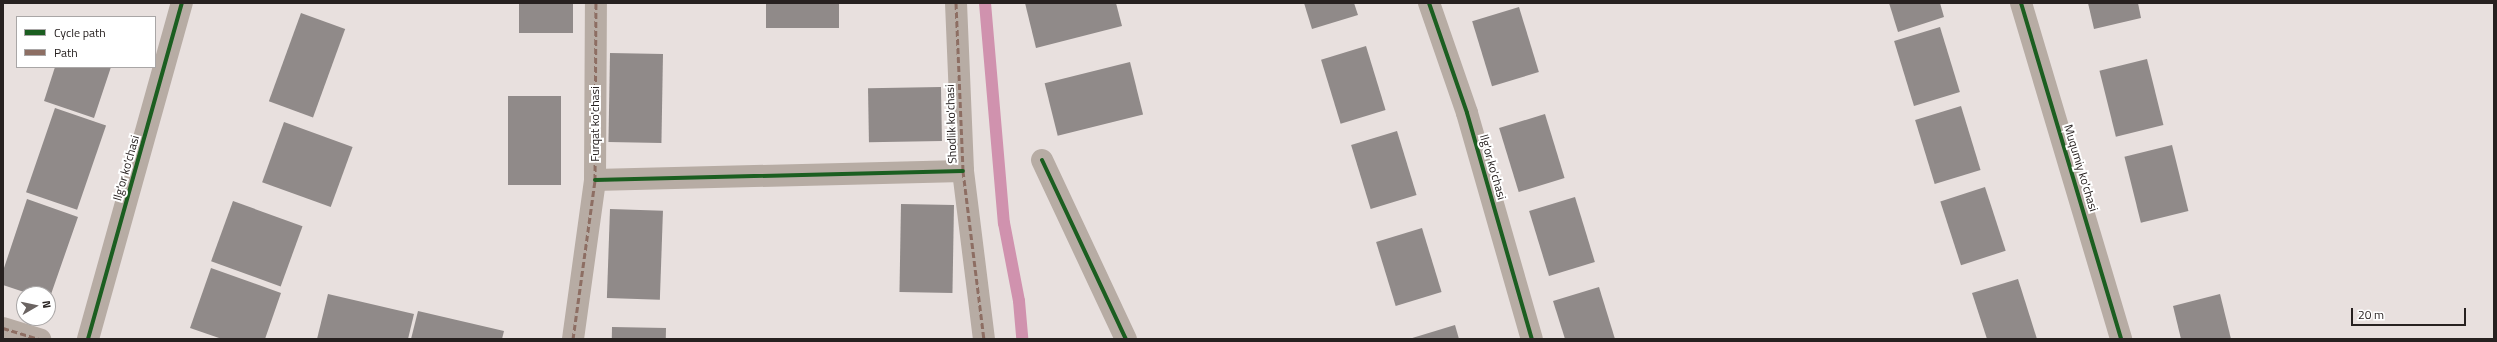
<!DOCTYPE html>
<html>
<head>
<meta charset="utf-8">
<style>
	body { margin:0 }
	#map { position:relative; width:2497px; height:342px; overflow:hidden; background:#e8e0de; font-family:"Titillium Web",sans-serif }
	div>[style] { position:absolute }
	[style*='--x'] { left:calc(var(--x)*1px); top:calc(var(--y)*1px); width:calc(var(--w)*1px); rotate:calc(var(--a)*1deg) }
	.stream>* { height:12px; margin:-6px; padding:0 6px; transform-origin:6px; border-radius:6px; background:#d092ae }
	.building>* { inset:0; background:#908a89; transform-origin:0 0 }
	.minor>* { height:22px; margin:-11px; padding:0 11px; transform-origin:11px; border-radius:11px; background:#b7aca4 }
	.quiet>* { height:3px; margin-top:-1.5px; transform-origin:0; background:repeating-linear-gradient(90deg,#8d6e63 0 6px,transparent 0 9px) }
	.cycleway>* { height:4px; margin:-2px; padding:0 2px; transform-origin:2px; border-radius:2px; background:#1b5e20 }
	span { translate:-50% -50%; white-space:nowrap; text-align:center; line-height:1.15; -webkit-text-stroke:4px #fff; paint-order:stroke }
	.street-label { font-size:12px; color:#272120 }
	.frame { position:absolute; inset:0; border:4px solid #272120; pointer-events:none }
	.legend { position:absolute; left:16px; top:16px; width:140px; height:52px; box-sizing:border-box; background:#fff; border:1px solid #a9a6a6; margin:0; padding:5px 7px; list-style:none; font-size:12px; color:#272120 }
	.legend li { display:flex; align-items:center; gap:8px; height:20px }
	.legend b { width:20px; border:1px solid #a9a6a6 }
	.north { position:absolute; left:16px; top:286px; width:40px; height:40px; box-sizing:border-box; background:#fff; border:1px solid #a9a6a6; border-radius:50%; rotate:81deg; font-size:11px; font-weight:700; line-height:16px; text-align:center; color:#272120 }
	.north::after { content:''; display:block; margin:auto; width:14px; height:18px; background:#6b6462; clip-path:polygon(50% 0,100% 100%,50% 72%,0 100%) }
	.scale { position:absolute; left:2351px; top:308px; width:115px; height:18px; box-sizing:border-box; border:2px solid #272120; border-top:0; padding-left:5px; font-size:12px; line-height:14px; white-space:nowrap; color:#272120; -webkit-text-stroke:3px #fff; paint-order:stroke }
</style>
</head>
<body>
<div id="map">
	<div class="stream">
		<i style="--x:985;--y:3;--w:221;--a:85.1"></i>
		<i style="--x:1004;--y:223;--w:79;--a:79.1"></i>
		<i style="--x:1019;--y:301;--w:38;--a:85"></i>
	</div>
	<div class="building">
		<i style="left:519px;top:3px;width:54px;height:30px"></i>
		<i style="left:766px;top:3px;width:73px;height:25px"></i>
		<i style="clip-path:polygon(1025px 3px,1116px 3px,1122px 26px,1036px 48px)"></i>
		<i style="clip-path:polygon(1304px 3px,1354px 3px,1358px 15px,1312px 29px)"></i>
		<i style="clip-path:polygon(1889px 3px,1940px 3px,1944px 17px,1898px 32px)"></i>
		<i style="clip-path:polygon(2088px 3px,2138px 3px,2141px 18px,2094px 29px)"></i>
		<i style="left:1519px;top:7px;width:68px;height:49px;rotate:73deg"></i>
		<i style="left:301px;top:13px;width:47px;height:94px;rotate:20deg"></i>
		<i style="left:1940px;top:27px;width:68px;height:48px;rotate:73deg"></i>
		<i style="left:1366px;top:46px;width:67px;height:47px;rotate:73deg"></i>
		<i style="left:610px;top:53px;width:53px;height:89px;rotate:1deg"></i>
		<i style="left:2147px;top:59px;width:68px;height:49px;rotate:76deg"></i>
		<i style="left:1130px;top:62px;width:54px;height:88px;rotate:76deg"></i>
		<i style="clip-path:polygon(55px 67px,111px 67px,94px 118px,44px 101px)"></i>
		<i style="left:941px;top:87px;width:54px;height:73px;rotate:89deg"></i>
		<i style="left:508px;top:96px;width:53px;height:89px"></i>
		<i style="left:1961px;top:106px;width:67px;height:48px;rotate:73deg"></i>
		<i style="left:55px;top:108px;width:54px;height:89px;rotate:19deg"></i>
		<i style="left:1545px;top:114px;width:67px;height:48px;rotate:73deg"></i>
		<i style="left:284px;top:122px;width:73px;height:64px;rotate:20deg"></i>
		<i style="left:1397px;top:131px;width:67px;height:48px;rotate:73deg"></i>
		<i style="left:2172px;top:145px;width:68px;height:49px;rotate:76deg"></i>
		<i style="left:1985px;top:187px;width:67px;height:47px;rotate:72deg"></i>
		<i style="left:1575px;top:197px;width:68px;height:48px;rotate:73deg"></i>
		<i style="clip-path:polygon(27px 199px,78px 217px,49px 300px,48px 294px,30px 294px,3px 285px,3px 271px)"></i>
		<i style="left:233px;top:201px;width:74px;height:64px;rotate:20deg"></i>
		<i style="left:901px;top:204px;width:53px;height:88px;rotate:1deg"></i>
		<i style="left:610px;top:209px;width:53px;height:89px;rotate:2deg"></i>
		<i style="left:1422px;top:228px;width:67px;height:48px;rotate:73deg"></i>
		<i style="clip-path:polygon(211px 268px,281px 293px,265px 339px,222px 339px,190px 328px)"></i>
		<i style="clip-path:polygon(2018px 279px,2037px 339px,1987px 339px,1972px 293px)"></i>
		<i style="clip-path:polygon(1599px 287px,1615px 339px,1565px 339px,1553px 301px)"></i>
		<i style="clip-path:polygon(328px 294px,414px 314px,408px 339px,317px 339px)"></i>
		<i style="clip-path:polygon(2220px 294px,2231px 339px,2181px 339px,2173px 306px)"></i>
		<i style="clip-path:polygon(418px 311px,504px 331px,502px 339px,411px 339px)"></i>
		<i style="clip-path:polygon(1455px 325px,1459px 339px,1409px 339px)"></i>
		<i style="left:612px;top:327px;width:54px;height:12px;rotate:1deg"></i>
	</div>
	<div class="minor">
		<i style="--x:956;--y:3;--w:168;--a:87.6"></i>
		<i style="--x:963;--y:171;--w:169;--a:82.9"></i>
		<i style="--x:1429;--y:3;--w:116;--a:70.9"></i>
		<i style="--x:1467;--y:113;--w:235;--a:74"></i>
		<i style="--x:2021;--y:3;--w:351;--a:73.4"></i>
		<i style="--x:1042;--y:160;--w:198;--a:64.9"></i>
		<i style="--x:595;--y:180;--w:368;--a:-1.4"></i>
		<i style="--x:3;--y:328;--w:39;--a:17"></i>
		<i style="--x:88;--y:339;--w:349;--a:-74.4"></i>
		<i style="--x:573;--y:339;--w:161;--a:-82.1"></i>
		<i style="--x:595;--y:180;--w:177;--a:-89.7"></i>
	</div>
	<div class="quiet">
		<i style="--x:956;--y:3;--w:168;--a:87.6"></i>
		<i style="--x:963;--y:171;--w:169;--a:82.9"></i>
		<i style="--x:3;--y:328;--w:39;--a:17"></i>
		<i style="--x:573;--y:339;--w:161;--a:-82.1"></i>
		<i style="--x:595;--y:180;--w:177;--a:-89.7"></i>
	</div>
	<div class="cycleway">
		<i style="--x:1429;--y:3;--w:116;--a:70.9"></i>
		<i style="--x:1467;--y:113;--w:235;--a:74"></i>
		<i style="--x:2021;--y:3;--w:351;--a:73.4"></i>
		<i style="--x:1042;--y:160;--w:198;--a:64.9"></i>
		<i style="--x:595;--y:180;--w:368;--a:-1.4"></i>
		<i style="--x:88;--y:339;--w:349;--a:-74.4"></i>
	</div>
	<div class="street-label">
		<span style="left:595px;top:124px;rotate:-90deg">Furqat ko'chasi</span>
		<span style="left:951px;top:124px;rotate:-92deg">Shodlik ko'chasi</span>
		<span style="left:1493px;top:167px;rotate:74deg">Ilg'or ko'chasi</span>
		<span style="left:126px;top:168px;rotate:-74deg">Ilg'or ko'chasi</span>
		<span style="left:2081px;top:168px;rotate:73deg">Muqumiy ko'chasi</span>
	</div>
	<div class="frame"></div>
	<ul class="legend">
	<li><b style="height:5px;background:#1b5e20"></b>Cycle path</li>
	<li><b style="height:5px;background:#8d6e63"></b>Path</li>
	</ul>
	<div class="north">N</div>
	<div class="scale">20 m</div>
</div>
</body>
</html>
